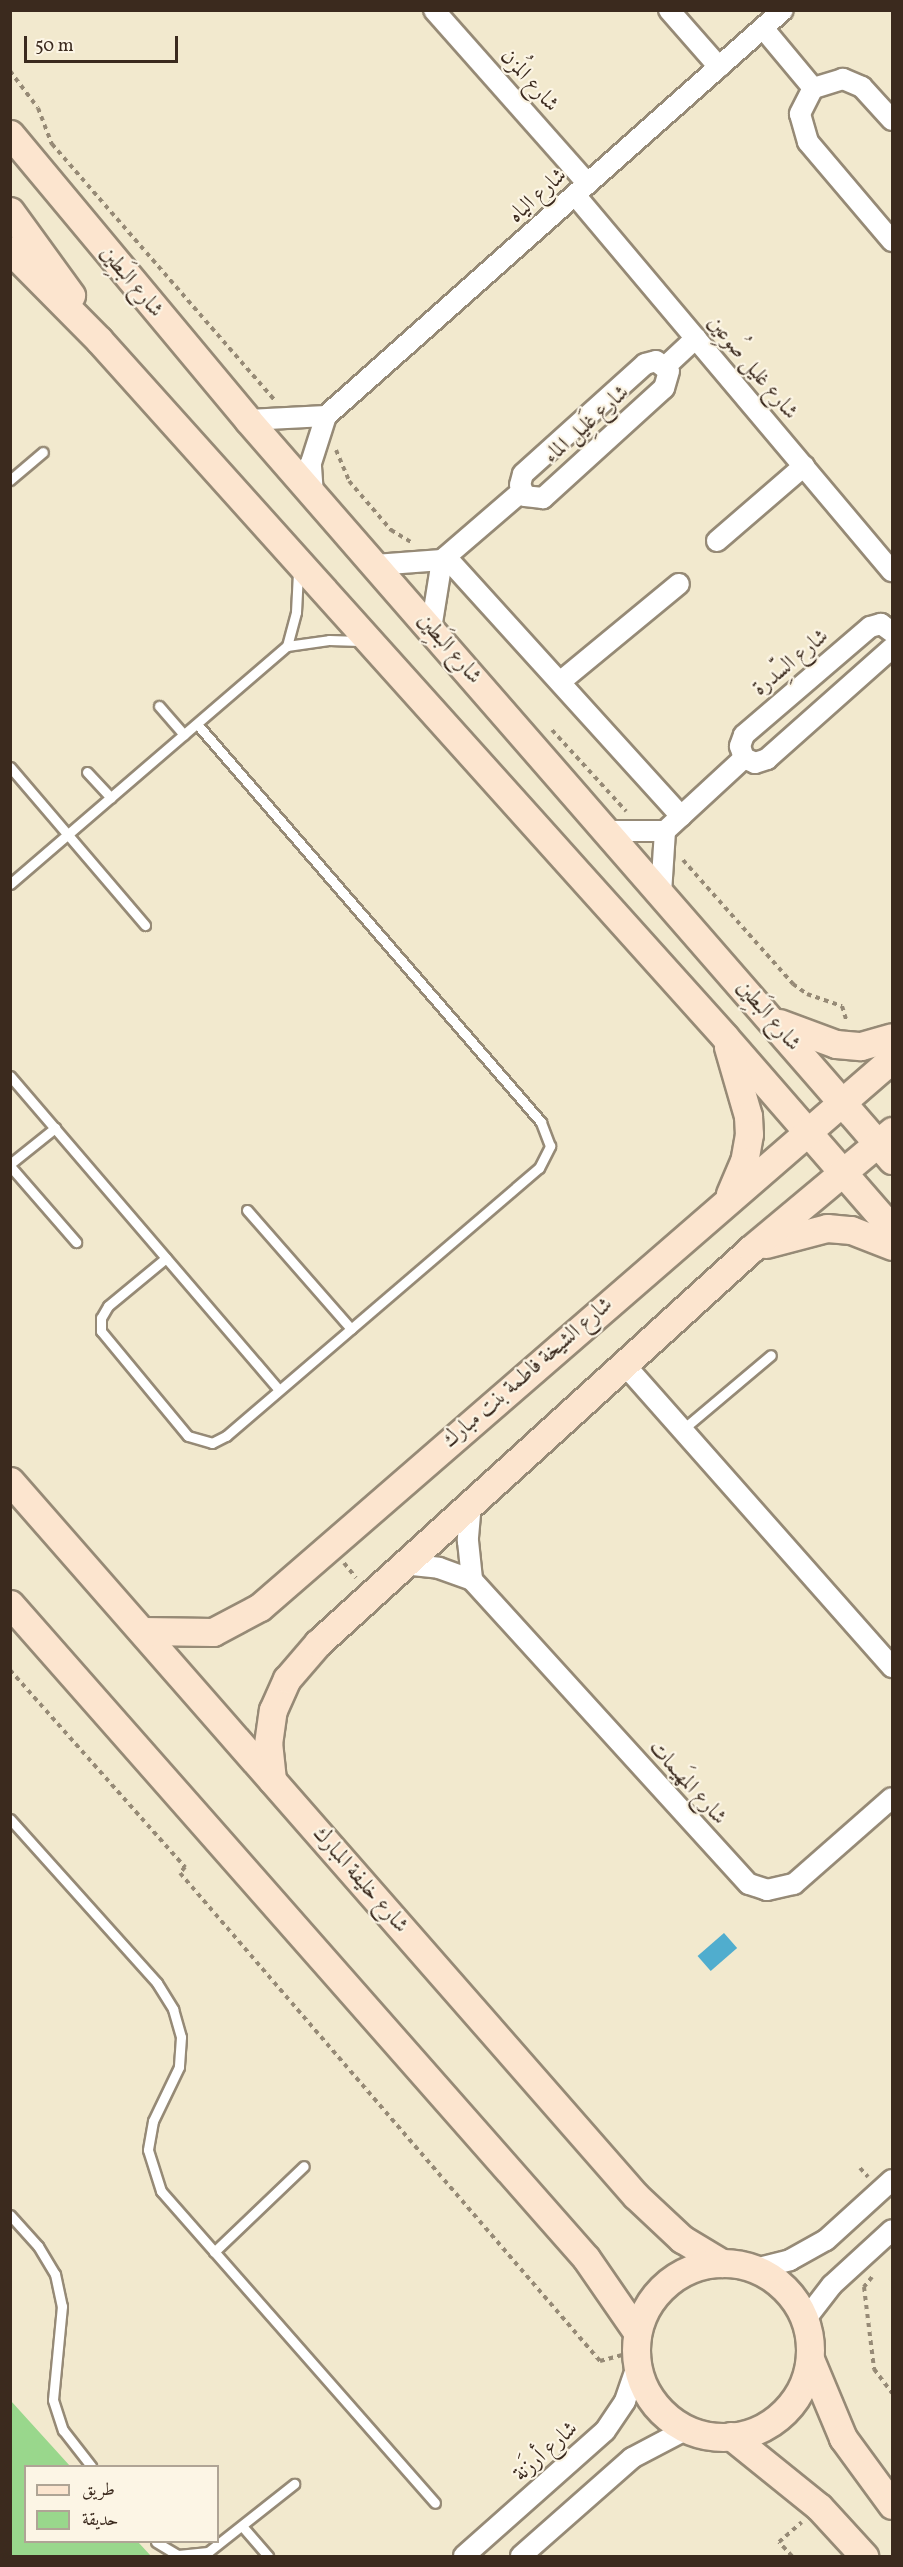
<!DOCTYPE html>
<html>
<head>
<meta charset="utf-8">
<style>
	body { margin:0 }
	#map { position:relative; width:903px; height:2567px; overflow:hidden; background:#f2e9ce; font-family:Vollkorn,Amiri,serif }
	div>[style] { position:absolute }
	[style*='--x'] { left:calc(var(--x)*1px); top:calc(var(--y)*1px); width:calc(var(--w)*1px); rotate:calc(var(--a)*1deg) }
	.green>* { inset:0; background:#99d78c }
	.water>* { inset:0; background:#50adce; transform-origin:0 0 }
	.path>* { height:4px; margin-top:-2px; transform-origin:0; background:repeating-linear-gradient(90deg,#968a76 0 4.5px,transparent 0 9px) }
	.roads { filter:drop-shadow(2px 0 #968a76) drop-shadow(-2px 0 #968a76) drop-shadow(0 2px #968a76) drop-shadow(0 -2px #968a76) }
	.lane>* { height:9px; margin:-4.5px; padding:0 4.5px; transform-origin:4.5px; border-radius:4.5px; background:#fff }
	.street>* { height:20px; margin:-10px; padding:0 10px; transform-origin:10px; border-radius:10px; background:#fff }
	.secondary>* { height:27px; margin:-13.5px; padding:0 13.5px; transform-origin:13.5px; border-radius:13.5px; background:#fce5cf }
	.secondary>.ring { margin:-13.5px; padding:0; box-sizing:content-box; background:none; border:27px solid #fce5cf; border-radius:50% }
	span { translate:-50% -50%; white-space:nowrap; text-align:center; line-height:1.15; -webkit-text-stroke:4.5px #fcf5e5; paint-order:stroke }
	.street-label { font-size:22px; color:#3b2a1e }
	.frame { position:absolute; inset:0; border:12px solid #3b2a1e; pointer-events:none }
	.legend { position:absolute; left:24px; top:2465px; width:195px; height:78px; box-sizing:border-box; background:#fcf5e5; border:2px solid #afa495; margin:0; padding:8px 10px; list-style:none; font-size:18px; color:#3b2a1e }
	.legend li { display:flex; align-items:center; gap:12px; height:30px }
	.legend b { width:30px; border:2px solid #afa495 }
	.scale { position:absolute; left:24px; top:36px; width:154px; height:27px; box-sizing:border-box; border:3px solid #3b2a1e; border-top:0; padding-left:8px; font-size:18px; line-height:21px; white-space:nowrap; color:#3b2a1e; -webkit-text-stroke:4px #fcf5e5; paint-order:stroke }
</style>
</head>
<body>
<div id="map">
	<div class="green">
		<i style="clip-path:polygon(11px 2401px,70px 2466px,26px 2466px,26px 2542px,138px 2542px,151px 2556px,11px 2556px)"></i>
	</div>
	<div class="water">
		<i style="left:724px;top:1933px;width:20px;height:35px;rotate:49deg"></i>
	</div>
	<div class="path">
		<i style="--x:10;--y:71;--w:46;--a:52.9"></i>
		<i style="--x:38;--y:108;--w:39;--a:69"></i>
		<i style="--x:52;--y:144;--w:338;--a:49"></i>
		<i style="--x:336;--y:450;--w:34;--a:67"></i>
		<i style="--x:349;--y:481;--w:65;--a:49.4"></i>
		<i style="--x:391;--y:530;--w:23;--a:31"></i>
		<i style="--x:552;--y:730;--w:110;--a:47.6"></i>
		<i style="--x:683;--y:860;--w:166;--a:48.4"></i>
		<i style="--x:793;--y:984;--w:17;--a:36"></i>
		<i style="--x:807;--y:994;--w:37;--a:19"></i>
		<i style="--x:842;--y:1006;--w:17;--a:73"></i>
		<i style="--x:344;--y:1563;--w:19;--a:51"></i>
		<i style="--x:10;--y:1670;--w:264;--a:48.4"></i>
		<i style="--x:185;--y:1867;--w:8;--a:130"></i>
		<i style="--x:180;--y:1873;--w:644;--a:49.28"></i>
		<i style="--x:600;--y:2361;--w:23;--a:-15"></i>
		<i style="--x:860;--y:2168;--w:12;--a:48"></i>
		<i style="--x:872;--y:2277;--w:13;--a:129"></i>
		<i style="--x:864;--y:2287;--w:83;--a:83"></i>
		<i style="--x:874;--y:2369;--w:30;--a:53"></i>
		<i style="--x:792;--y:2556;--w:19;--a:-133"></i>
		<i style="--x:779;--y:2542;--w:30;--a:-41"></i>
	</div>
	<div class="roads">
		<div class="lane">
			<i style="--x:10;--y:480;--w:43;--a:-40.3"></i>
			<i style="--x:287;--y:646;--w:35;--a:-75"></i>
			<i style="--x:296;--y:612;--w:40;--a:-87.1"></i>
			<i style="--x:159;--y:706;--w:38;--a:49"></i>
			<i style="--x:10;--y:767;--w:208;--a:49.5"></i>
			<i style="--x:87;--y:772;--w:35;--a:47"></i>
			<i style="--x:10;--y:884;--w:365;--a:-40.7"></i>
			<i style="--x:287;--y:646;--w:42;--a:-8.1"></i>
			<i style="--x:329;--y:640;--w:31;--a:2"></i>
			<i style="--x:10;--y:1076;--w:413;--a:49.4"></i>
			<i style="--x:10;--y:1164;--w:58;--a:-38.7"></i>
			<i style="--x:10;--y:1166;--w:101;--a:49"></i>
			<i style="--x:247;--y:1210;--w:158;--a:48.8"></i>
			<i style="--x:166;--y:1258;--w:75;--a:140.4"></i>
			<i style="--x:108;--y:1306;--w:14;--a:120"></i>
			<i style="--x:101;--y:1318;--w:13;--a:90"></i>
			<i style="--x:101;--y:1331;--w:136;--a:50.4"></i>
			<i style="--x:188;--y:1436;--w:25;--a:16"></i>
			<i style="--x:212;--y:1443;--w:16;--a:-27"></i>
			<i style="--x:226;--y:1436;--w:412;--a:-40.6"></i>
			<i style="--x:539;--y:1168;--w:25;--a:-63"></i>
			<i style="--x:550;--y:1146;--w:26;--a:-111"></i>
			<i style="--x:541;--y:1122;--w:526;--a:-130.84"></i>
			<i style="--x:682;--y:1430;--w:116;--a:-40.1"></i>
			<i style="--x:10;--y:1819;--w:220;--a:48.1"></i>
			<i style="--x:157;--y:1983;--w:31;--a:58"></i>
			<i style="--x:173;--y:2009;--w:29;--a:74"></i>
			<i style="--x:181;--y:2037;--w:30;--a:94"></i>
			<i style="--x:179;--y:2067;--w:60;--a:115.7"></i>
			<i style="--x:153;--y:2121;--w:29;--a:100"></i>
			<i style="--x:148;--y:2150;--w:43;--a:72.4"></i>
			<i style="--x:161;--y:2191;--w:415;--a:48.7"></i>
			<i style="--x:10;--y:2215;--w:42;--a:47.9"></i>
			<i style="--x:38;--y:2246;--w:33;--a:59"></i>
			<i style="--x:55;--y:2274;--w:33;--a:78"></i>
			<i style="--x:62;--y:2306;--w:94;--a:95.5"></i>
			<i style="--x:53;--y:2400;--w:32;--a:72"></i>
			<i style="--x:63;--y:2430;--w:46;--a:52.1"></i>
			<i style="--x:214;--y:2252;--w:124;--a:-43.7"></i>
			<i style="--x:242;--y:2526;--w:40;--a:49"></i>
			<i style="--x:156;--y:2542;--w:26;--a:31"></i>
			<i style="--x:178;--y:2555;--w:30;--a:-6"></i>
			<i style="--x:208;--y:2552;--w:110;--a:-38.3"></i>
		</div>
		<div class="street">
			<i style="--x:434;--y:10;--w:232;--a:48.5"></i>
			<i style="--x:669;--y:10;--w:76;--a:48.7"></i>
			<i style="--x:763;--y:28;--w:78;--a:50.2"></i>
			<i style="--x:892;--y:120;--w:45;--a:-132.3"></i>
			<i style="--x:862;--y:87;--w:21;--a:-157"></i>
			<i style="--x:843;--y:79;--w:31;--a:163"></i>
			<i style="--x:813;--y:88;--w:29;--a:117"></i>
			<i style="--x:800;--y:114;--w:29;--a:74"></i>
			<i style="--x:808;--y:142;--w:130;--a:49.7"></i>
			<i style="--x:575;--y:195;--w:492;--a:49.9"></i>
			<i style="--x:656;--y:361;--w:16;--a:38"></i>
			<i style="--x:669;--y:371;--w:18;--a:106"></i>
			<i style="--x:664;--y:388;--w:164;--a:137.7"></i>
			<i style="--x:543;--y:498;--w:18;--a:-174"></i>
			<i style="--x:525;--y:496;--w:12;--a:-114"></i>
			<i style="--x:520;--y:485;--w:11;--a:-75"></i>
			<i style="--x:523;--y:474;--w:164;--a:-42"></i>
			<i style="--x:645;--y:364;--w:11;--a:-15"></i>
			<i style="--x:666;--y:366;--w:41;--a:-43"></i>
			<i style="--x:248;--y:420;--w:78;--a:-2.9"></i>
			<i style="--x:313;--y:495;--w:32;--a:-94"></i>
			<i style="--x:311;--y:463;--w:49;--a:-72.3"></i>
			<i style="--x:326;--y:416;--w:611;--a:-41.62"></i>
			<i style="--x:717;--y:541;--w:115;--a:-40.8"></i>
			<i style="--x:446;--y:557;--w:350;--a:47.8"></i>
			<i style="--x:375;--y:565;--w:67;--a:-4.3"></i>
			<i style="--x:442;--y:560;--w:104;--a:-40.7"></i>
			<i style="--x:431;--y:629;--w:70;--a:-80.9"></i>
			<i style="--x:892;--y:632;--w:14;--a:-144"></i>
			<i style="--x:881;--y:624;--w:11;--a:165"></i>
			<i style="--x:870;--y:627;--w:166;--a:139.4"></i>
			<i style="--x:744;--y:735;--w:12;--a:110"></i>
			<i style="--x:740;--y:746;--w:13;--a:72"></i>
			<i style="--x:744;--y:758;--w:12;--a:24"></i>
			<i style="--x:755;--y:763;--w:13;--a:-18"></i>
			<i style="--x:767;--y:759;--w:167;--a:-41.6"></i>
			<i style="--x:560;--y:682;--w:154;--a:-39.5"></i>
			<i style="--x:607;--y:831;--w:58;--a:0"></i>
			<i style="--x:661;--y:893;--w:62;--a:-86.3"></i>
			<i style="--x:665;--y:831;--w:108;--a:-42.7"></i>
			<i style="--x:624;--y:1364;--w:405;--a:48.5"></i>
			<i style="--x:471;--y:1503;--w:38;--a:95"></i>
			<i style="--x:468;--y:1541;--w:39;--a:84"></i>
			<i style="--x:403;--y:1564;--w:36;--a:6"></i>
			<i style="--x:439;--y:1568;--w:35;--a:20"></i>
			<i style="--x:472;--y:1580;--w:411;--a:47.7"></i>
			<i style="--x:749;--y:1884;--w:19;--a:18"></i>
			<i style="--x:767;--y:1890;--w:28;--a:-13"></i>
			<i style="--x:794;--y:1884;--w:130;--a:-41.3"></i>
			<i style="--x:755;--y:2269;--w:36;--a:-14"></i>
			<i style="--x:790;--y:2260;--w:41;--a:-29.1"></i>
			<i style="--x:826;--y:2240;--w:89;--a:-42.3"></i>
			<i style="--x:805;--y:2320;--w:44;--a:-52.4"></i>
			<i style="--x:832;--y:2285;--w:81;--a:-42.5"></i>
			<i style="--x:464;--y:2556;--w:188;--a:-41.6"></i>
			<i style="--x:605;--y:2431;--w:36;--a:-56"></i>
			<i style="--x:625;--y:2401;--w:37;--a:-71"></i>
			<i style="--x:521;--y:2556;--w:148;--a:-41.4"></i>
			<i style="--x:632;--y:2458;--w:62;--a:-27.8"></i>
		</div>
		<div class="secondary">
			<i style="--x:10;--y:134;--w:372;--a:50.2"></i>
			<i style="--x:248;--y:420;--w:981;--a:48.97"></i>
			<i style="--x:10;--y:211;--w:104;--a:54"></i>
			<i style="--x:10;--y:250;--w:127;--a:45.3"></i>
			<i style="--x:99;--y:340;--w:937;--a:48.07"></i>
			<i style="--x:725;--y:1037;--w:254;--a:49"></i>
			<i style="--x:779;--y:1023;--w:61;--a:20.2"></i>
			<i style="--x:836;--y:1044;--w:25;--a:5"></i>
			<i style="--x:861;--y:1046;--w:32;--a:-16"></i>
			<i style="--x:728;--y:1047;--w:72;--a:73.8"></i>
			<i style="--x:748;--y:1116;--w:18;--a:87"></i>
			<i style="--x:749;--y:1134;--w:27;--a:100"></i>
			<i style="--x:744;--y:1161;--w:36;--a:113"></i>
			<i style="--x:766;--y:1244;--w:63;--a:-14.7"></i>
			<i style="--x:827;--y:1228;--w:24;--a:5"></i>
			<i style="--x:851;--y:1230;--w:44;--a:21.3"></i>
			<i style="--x:10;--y:1481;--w:950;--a:48.8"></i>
			<i style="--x:636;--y:2196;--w:63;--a:43.1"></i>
			<i style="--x:682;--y:2239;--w:47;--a:31"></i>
			<i style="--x:10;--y:1604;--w:871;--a:48.63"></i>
			<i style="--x:586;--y:2258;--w:90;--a:55.4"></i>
			<i style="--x:142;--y:1631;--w:71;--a:0.8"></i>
			<i style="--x:213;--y:1632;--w:53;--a:-28"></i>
			<i style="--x:260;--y:1607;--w:836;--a:-40.93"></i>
			<i style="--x:272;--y:1780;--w:36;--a:-96"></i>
			<i style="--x:268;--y:1744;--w:34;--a:-82"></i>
			<i style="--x:273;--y:1710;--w:34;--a:-66"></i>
			<i style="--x:287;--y:1679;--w:48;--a:-49.3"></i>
			<i style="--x:318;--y:1643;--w:585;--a:-42.3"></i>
			<i style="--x:751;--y:1249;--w:184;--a:-39.9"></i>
			<i class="ring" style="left:636px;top:2263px;width:147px;height:147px"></i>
			<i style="--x:810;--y:2359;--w:86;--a:67.3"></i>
			<i style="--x:843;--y:2438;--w:83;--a:53.8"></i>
			<i style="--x:731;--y:2436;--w:113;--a:38.9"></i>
			<i style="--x:819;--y:2507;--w:67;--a:47.4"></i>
		</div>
	</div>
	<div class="street-label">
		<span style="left:529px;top:81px;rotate:48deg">شارع المُزن</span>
		<span style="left:538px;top:196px;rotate:-42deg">شارع الياه</span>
		<span style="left:131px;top:282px;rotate:50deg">شارع البَطِين</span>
		<span style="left:752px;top:368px;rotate:50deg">شارع غليل صُوعِين</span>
		<span style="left:587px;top:425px;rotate:-42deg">شارع غَلِيل الماء</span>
		<span style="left:449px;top:649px;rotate:49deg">شارع البَطِين</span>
		<span style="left:791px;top:663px;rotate:-40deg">شارع السِّدرة</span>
		<span style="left:768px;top:1016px;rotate:49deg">شارع البَطِين</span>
		<span style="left:528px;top:1373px;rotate:-41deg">شارع الشيخة فاطمة بنت مبارك</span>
		<span style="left:687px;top:1783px;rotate:48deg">شارع المهَيمات</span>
		<span style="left:360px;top:1880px;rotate:49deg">شارع خليفة المبارك</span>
		<span style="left:546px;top:2452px;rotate:-42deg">شارع أرزَنة</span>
	</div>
	<div class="frame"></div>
	<ul class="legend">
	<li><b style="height:8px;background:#fce5cf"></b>طريق</li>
	<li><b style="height:16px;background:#99d78c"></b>حديقة</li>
	</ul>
	<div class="scale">50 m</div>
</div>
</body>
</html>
